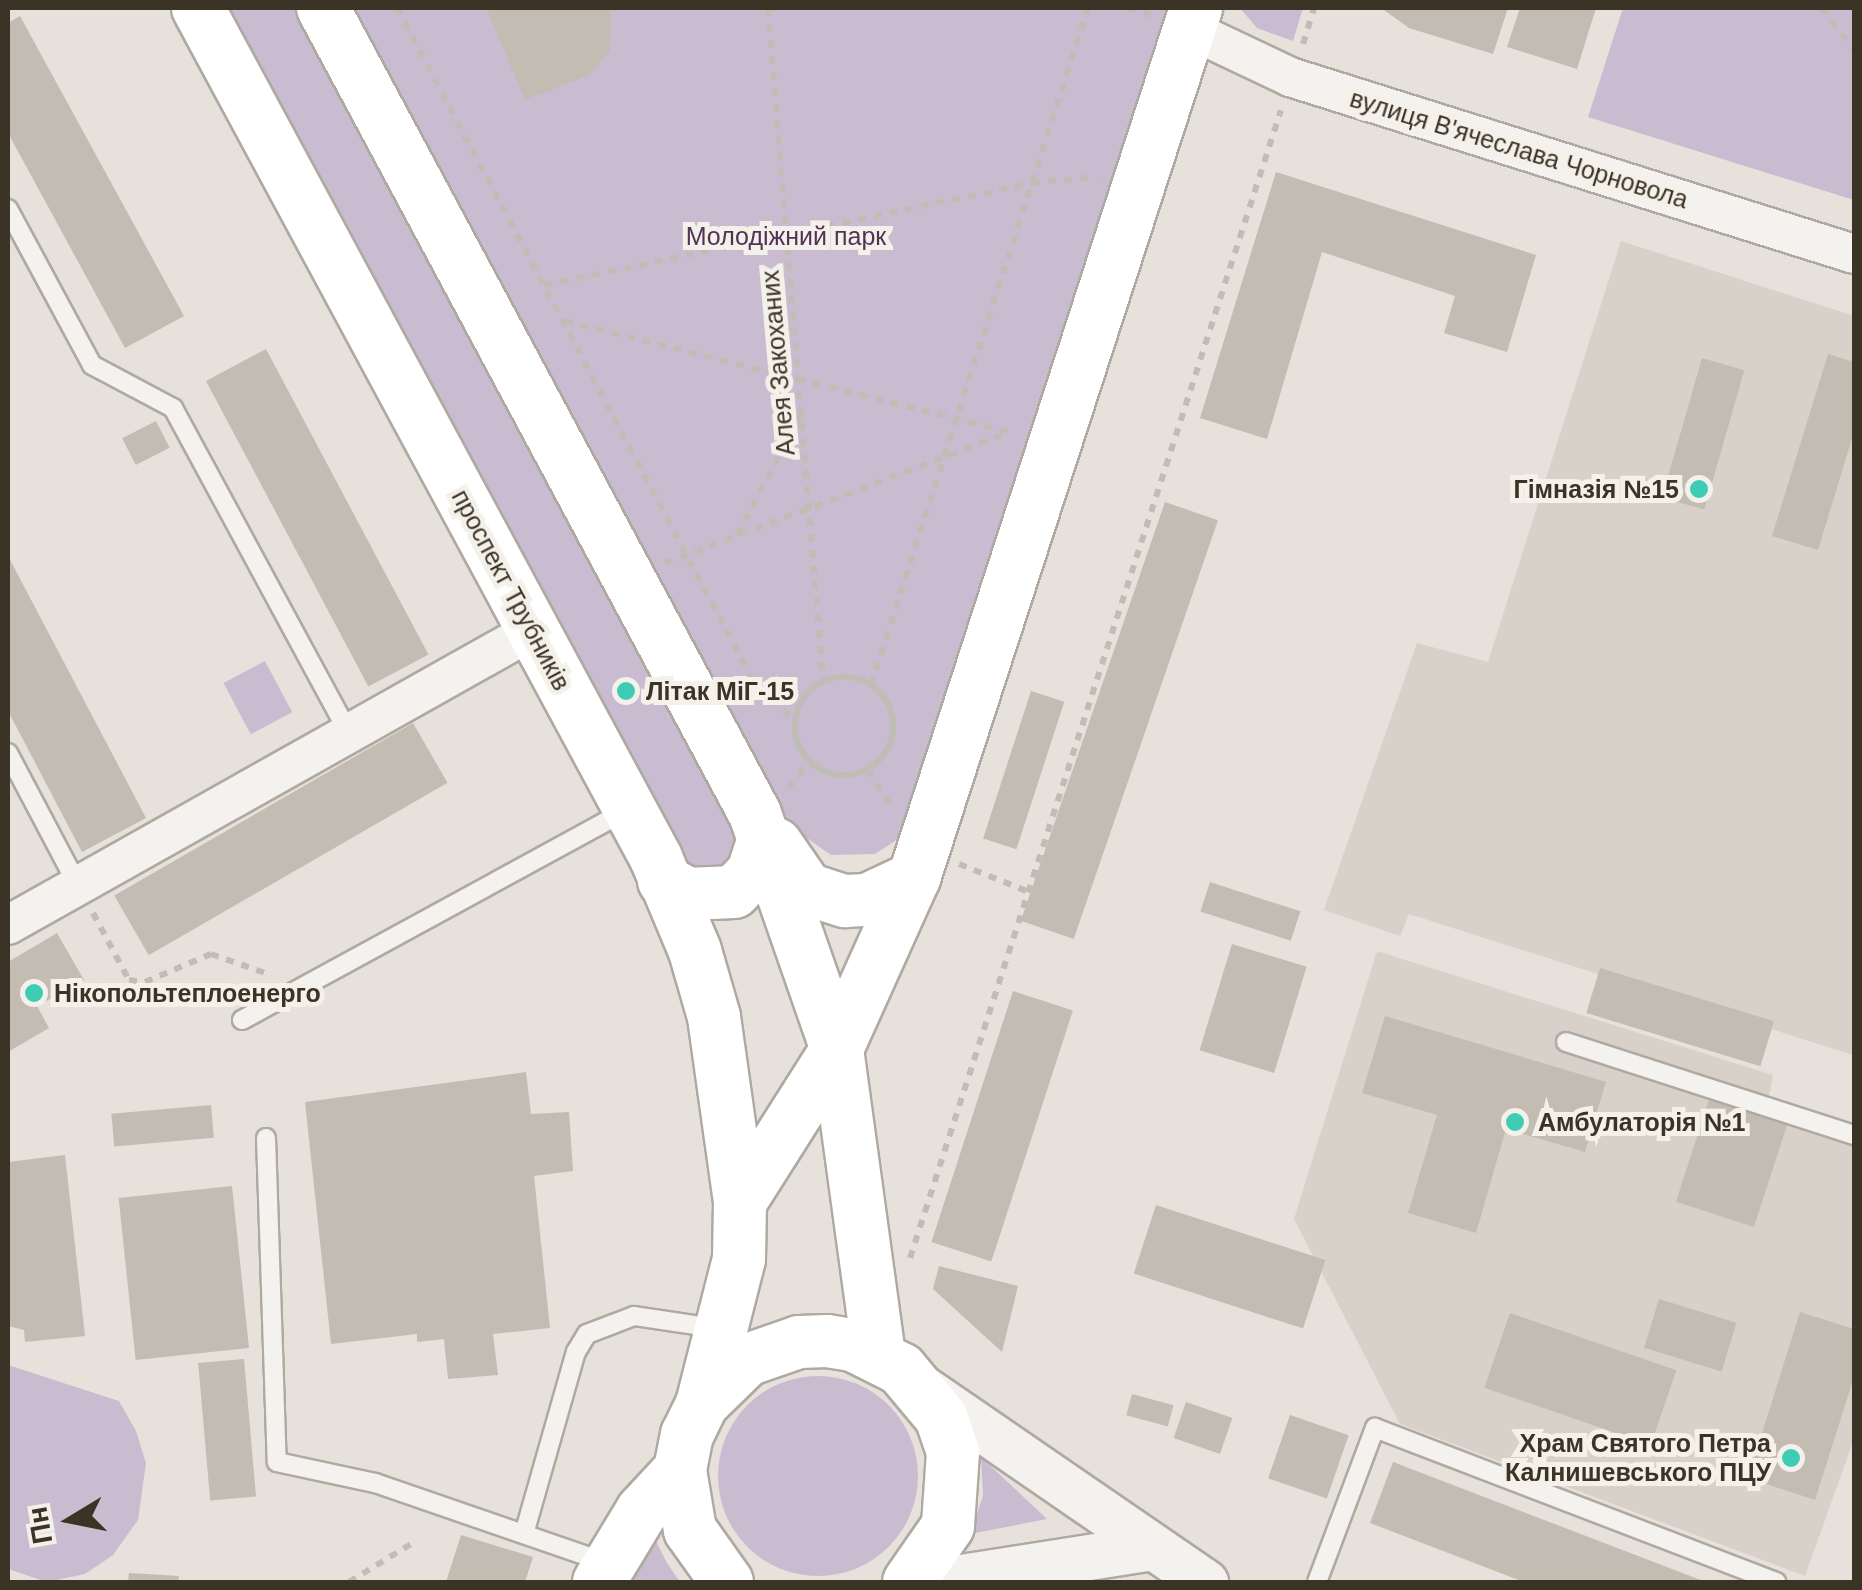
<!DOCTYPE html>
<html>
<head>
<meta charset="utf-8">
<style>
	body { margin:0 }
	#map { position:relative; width:1862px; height:1590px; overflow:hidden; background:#e6e1db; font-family:Arial,sans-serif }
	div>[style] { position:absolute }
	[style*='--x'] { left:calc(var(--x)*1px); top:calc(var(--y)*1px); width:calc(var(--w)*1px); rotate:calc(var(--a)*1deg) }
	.built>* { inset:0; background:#d7d1c9 }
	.green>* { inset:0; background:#cabcd0; transform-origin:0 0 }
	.round { border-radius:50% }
	.building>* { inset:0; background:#c2bcb3; transform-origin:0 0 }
	.path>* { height:6px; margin-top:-3px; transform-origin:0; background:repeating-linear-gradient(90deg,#c0bdb6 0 8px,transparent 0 16px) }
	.path>.ring { margin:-3px; padding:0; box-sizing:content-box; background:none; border:6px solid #c0bdb6; border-radius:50% }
	.roads { filter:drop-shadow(2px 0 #afa9a1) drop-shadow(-2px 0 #afa9a1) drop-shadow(0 2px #afa9a1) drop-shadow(0 -2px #afa9a1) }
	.service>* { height:18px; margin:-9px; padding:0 9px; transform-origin:9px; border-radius:9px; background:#f4f2ee }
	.minor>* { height:38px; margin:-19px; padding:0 19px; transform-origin:19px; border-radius:19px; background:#f4f2ee }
	.tertiary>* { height:45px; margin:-22.5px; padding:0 22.5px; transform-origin:22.5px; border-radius:22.5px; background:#f4f2ee }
	.secondary>* { height:52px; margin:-26px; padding:0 26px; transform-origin:26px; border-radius:26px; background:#fff }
	.dots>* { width:28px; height:28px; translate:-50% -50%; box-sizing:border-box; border:5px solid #f4f0ea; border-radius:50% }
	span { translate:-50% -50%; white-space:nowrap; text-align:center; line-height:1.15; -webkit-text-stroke:10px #f4f0ea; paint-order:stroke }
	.street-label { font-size:25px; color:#3b3326 }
	.park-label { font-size:25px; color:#503357 }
	.poi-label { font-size:25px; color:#3b3326; font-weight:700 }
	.right { translate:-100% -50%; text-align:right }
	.left { translate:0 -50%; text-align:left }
	.frame { position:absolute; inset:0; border:10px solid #3b3326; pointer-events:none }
	.north { position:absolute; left:20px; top:1470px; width:100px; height:100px; -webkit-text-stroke:8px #f4f0ea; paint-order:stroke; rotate:260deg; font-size:28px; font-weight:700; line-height:40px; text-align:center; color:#3b3326 }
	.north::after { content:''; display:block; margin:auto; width:35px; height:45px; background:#3b3326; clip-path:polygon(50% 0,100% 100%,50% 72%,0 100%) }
</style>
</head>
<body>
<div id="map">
	<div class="built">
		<i style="clip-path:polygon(1621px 241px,1854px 316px,1853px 1055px,1409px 914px,1400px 936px,1324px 910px,1417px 643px,1488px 662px)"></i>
		<i style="clip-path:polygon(1377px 951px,1773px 1075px,1767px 1107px,1854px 1135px,1854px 1439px,1805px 1576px,1400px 1424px,1294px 1219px)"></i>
	</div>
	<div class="green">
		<i style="clip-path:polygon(213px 8px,295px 8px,745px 845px,739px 867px,688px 877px)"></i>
		<i style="clip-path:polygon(348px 8px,1166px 8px,908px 821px,895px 841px,875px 854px,831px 855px,791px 827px)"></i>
		<i style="clip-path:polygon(1240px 8px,1303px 8px,1293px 41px,1257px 28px)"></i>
		<i style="clip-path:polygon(1623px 8px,1854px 8px,1854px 200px,1588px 117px)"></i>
		<i style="left:265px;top:661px;width:58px;height:47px;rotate:62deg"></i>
		<i style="clip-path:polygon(8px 1365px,119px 1401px,136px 1431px,146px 1463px,138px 1520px,113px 1555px,85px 1574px,47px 1582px,8px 1569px)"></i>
		<i class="round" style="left:718px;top:1376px;width:200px;height:200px"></i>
		<i style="clip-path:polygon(981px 1457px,1047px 1519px,970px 1534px,983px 1496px)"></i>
		<i style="clip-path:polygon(655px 1539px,667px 1563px,680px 1582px,630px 1582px)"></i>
	</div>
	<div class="building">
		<i style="clip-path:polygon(486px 8px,611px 8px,610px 51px,589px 75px,525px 100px)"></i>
		<i style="clip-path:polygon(1381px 8px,1508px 8px,1493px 54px,1409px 28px)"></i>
		<i style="clip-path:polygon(1520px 8px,1596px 8px,1577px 69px,1507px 47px)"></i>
		<i style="clip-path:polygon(20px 16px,184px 316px,125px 348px,8px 133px,8px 23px)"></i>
		<i style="clip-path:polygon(1276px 172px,1536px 255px,1507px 352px,1444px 333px,1455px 296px,1322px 252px,1267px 439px,1200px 418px)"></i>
		<i style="left:266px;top:349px;width:346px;height:68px;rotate:62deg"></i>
		<i style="clip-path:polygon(1828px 354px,1854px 362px,1854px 432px,1818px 550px,1772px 536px)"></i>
		<i style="left:1702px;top:358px;width:44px;height:145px;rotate:16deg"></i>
		<i style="left:156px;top:421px;width:30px;height:38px;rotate:63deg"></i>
		<i style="left:1165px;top:502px;width:56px;height:443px;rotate:19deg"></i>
		<i style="clip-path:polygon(8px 556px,146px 818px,82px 852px,8px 711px)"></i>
		<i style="left:1031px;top:691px;width:35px;height:155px;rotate:18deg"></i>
		<i style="left:413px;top:723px;width:69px;height:345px;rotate:60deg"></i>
		<i style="left:1210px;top:882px;width:95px;height:31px;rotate:18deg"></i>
		<i style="clip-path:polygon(57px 933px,84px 980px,37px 1006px,49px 1028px,8px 1052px,8px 962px)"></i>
		<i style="left:1232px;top:944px;width:78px;height:111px;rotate:17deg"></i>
		<i style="left:1600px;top:968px;width:182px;height:47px;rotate:17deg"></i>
		<i style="left:1013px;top:991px;width:63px;height:264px;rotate:18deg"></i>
		<i style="clip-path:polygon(1385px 1016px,1606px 1082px,1585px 1152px,1506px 1129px,1476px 1233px,1408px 1213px,1437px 1115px,1362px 1093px)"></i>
		<i style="clip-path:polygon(526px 1072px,531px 1114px,569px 1112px,573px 1171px,534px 1176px,550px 1328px,493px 1334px,498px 1375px,448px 1379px,444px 1339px,417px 1342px,417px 1334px,331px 1344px,305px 1102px)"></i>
		<i style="left:1709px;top:1100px;width:82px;height:107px;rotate:18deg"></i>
		<i style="left:211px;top:1105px;width:33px;height:100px;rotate:85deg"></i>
		<i style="clip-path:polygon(65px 1155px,85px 1336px,25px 1342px,24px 1330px,8px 1326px,8px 1162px)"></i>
		<i style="left:232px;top:1186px;width:163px;height:114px;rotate:84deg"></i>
		<i style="left:1156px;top:1205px;width:178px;height:72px;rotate:18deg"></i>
		<i style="clip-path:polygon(939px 1266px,1018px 1286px,1002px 1352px,933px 1289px)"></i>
		<i style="left:1659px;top:1299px;width:81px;height:51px;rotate:17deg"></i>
		<i style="clip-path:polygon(1800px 1312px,1854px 1329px,1854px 1377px,1815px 1500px,1748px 1478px)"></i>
		<i style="left:1510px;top:1313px;width:176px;height:79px;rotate:19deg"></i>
		<i style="left:244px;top:1359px;width:138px;height:46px;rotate:85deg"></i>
		<i style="left:1132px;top:1394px;width:43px;height:22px;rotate:15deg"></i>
		<i style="left:1186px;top:1402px;width:49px;height:38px;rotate:19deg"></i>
		<i style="left:1290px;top:1415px;width:62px;height:67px;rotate:19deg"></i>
		<i style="clip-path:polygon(1393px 1462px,1706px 1582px,1524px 1582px,1370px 1523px)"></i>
		<i style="clip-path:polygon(461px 1535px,533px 1557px,525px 1582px,446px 1582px)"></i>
		<i style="clip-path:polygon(129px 1573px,179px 1576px,178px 1582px,128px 1582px)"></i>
	</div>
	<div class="path">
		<i style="--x:397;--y:8;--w:772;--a:62.11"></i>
		<i style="--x:758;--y:690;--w:46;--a:38.9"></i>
		<i style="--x:768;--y:8;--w:675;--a:85.33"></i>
		<i style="--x:1128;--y:8;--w:23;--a:18"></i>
		<i style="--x:1822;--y:8;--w:54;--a:53.3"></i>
		<i style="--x:1303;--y:44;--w:38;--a:-73"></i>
		<i style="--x:545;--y:285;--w:498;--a:-11.8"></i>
		<i style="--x:1032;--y:183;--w:65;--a:-5.3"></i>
		<i style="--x:565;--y:321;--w:463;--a:14"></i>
		<i style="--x:737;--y:535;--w:138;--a:-62"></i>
		<i style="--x:665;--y:563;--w:368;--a:-20.8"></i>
		<i class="ring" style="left:795px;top:677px;width:92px;height:92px"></i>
		<i style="--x:871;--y:685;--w:711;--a:-72.23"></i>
		<i style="--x:867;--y:770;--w:46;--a:55.6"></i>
		<i style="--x:788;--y:788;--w:33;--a:-51"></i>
		<i style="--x:959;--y:864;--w:75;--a:21.8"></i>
		<i style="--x:93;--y:913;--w:76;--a:61.8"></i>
		<i style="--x:129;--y:980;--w:16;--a:7"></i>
		<i style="--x:145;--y:982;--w:72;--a:-23"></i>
		<i style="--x:211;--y:954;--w:64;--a:19.3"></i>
		<i style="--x:910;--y:1258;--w:1206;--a:-72.09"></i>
		<i style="--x:349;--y:1582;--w:79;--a:-31.5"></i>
	</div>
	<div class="roads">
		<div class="service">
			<i style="--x:8;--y:209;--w:177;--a:61.7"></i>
			<i style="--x:92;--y:365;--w:92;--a:28"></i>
			<i style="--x:173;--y:408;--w:370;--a:61.6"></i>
			<i style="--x:8;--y:753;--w:150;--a:62.2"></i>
			<i style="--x:242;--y:1020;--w:435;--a:-28.6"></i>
			<i style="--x:1566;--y:1042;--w:303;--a:17.9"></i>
			<i style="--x:266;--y:1138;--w:324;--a:88.1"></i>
			<i style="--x:277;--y:1462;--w:100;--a:12.1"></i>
			<i style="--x:375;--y:1483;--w:242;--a:19"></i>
			<i style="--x:524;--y:1534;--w:189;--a:-74.1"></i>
			<i style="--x:576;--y:1352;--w:21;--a:-59"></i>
			<i style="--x:587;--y:1334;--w:50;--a:-21"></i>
			<i style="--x:634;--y:1316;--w:82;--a:8.4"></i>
			<i style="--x:1317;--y:1582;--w:165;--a:-69.4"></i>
			<i style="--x:1375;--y:1428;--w:430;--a:21"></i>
		</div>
		<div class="minor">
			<i style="--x:1189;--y:29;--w:112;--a:25.4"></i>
			<i style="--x:1290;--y:77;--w:591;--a:17.42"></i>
			<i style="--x:8;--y:925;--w:602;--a:-29.33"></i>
		</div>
		<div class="tertiary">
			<i style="--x:921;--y:1387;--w:345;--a:34.5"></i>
			<i style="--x:929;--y:1582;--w:220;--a:-8.9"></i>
		</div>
		<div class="secondary">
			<i style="--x:198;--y:8;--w:966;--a:61.68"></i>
			<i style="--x:656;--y:858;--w:101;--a:67.2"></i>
			<i style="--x:695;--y:951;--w:69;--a:73.9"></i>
			<i style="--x:714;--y:1017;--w:187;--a:82"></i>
			<i style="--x:740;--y:1202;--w:57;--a:91"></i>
			<i style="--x:739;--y:1259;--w:150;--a:104.3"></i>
			<i style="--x:323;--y:8;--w:914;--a:61.81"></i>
			<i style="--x:755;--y:814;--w:249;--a:70.8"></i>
			<i style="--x:837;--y:1049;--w:309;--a:82.2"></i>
			<i style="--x:776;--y:844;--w:55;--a:55.4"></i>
			<i style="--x:807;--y:889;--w:40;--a:18"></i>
			<i style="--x:845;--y:901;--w:22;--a:-3"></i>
			<i style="--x:867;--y:900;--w:52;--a:-25.1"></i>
			<i style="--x:664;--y:881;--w:27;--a:28"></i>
			<i style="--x:688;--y:894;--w:46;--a:-2.5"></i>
			<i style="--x:734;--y:892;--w:28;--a:-46"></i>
			<i style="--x:753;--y:872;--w:35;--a:-72"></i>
			<i style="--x:740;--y:1202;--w:181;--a:-57.6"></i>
			<i style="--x:837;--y:1049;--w:188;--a:-65.8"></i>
			<i style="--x:914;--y:878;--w:915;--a:-72.04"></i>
			<i style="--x:599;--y:1582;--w:83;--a:-58.8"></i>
			<i style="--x:642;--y:1511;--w:56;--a:-47.2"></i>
			<i style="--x:727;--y:1582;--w:64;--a:-125.4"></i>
			<i style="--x:690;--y:1530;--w:61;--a:-99.5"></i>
			<i style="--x:680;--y:1470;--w:36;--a:-79"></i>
			<i style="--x:687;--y:1435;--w:34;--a:-64"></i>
			<i style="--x:702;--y:1404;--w:63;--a:-44.4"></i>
			<i style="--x:747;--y:1360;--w:55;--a:-19.1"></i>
			<i style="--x:799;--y:1342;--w:28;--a:-2"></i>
			<i style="--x:827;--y:1341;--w:26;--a:9"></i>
			<i style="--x:853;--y:1345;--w:54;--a:26.6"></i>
			<i style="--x:901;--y:1369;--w:62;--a:50.2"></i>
			<i style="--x:941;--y:1417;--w:37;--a:71"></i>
			<i style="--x:953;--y:1452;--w:74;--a:93.9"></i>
			<i style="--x:948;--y:1526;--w:68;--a:124.9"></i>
		</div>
	</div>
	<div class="dots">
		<i style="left:1699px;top:489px;background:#3fccb5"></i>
		<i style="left:626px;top:691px;background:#3fccb5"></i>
		<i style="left:34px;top:993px;background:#3fccb5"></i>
		<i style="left:1515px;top:1122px;background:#3fccb5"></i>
		<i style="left:1791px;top:1458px;background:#3fccb5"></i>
	</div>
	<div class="street-label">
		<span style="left:1519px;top:149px;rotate:17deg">вулиця В'ячеслава Чорновола</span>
		<span style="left:778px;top:363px;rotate:-95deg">Алея Закоханих</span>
		<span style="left:511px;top:590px;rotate:62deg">проспект Трубників</span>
	</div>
	<div class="park-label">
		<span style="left:786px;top:236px">Молодіжний парк</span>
	</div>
	<div class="poi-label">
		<span class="right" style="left:1679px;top:489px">Гімназія №15</span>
		<span class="left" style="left:646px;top:691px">Літак МіГ-15</span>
		<span class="left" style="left:54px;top:993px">Нікопольтеплоенерго</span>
		<span class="left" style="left:1538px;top:1122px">Амбулаторія №1</span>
		<span class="right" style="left:1771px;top:1458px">Храм Святого Петра<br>Калнишевського ПЦУ</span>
	</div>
	<div class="frame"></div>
	<div class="north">Пн</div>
</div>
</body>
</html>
